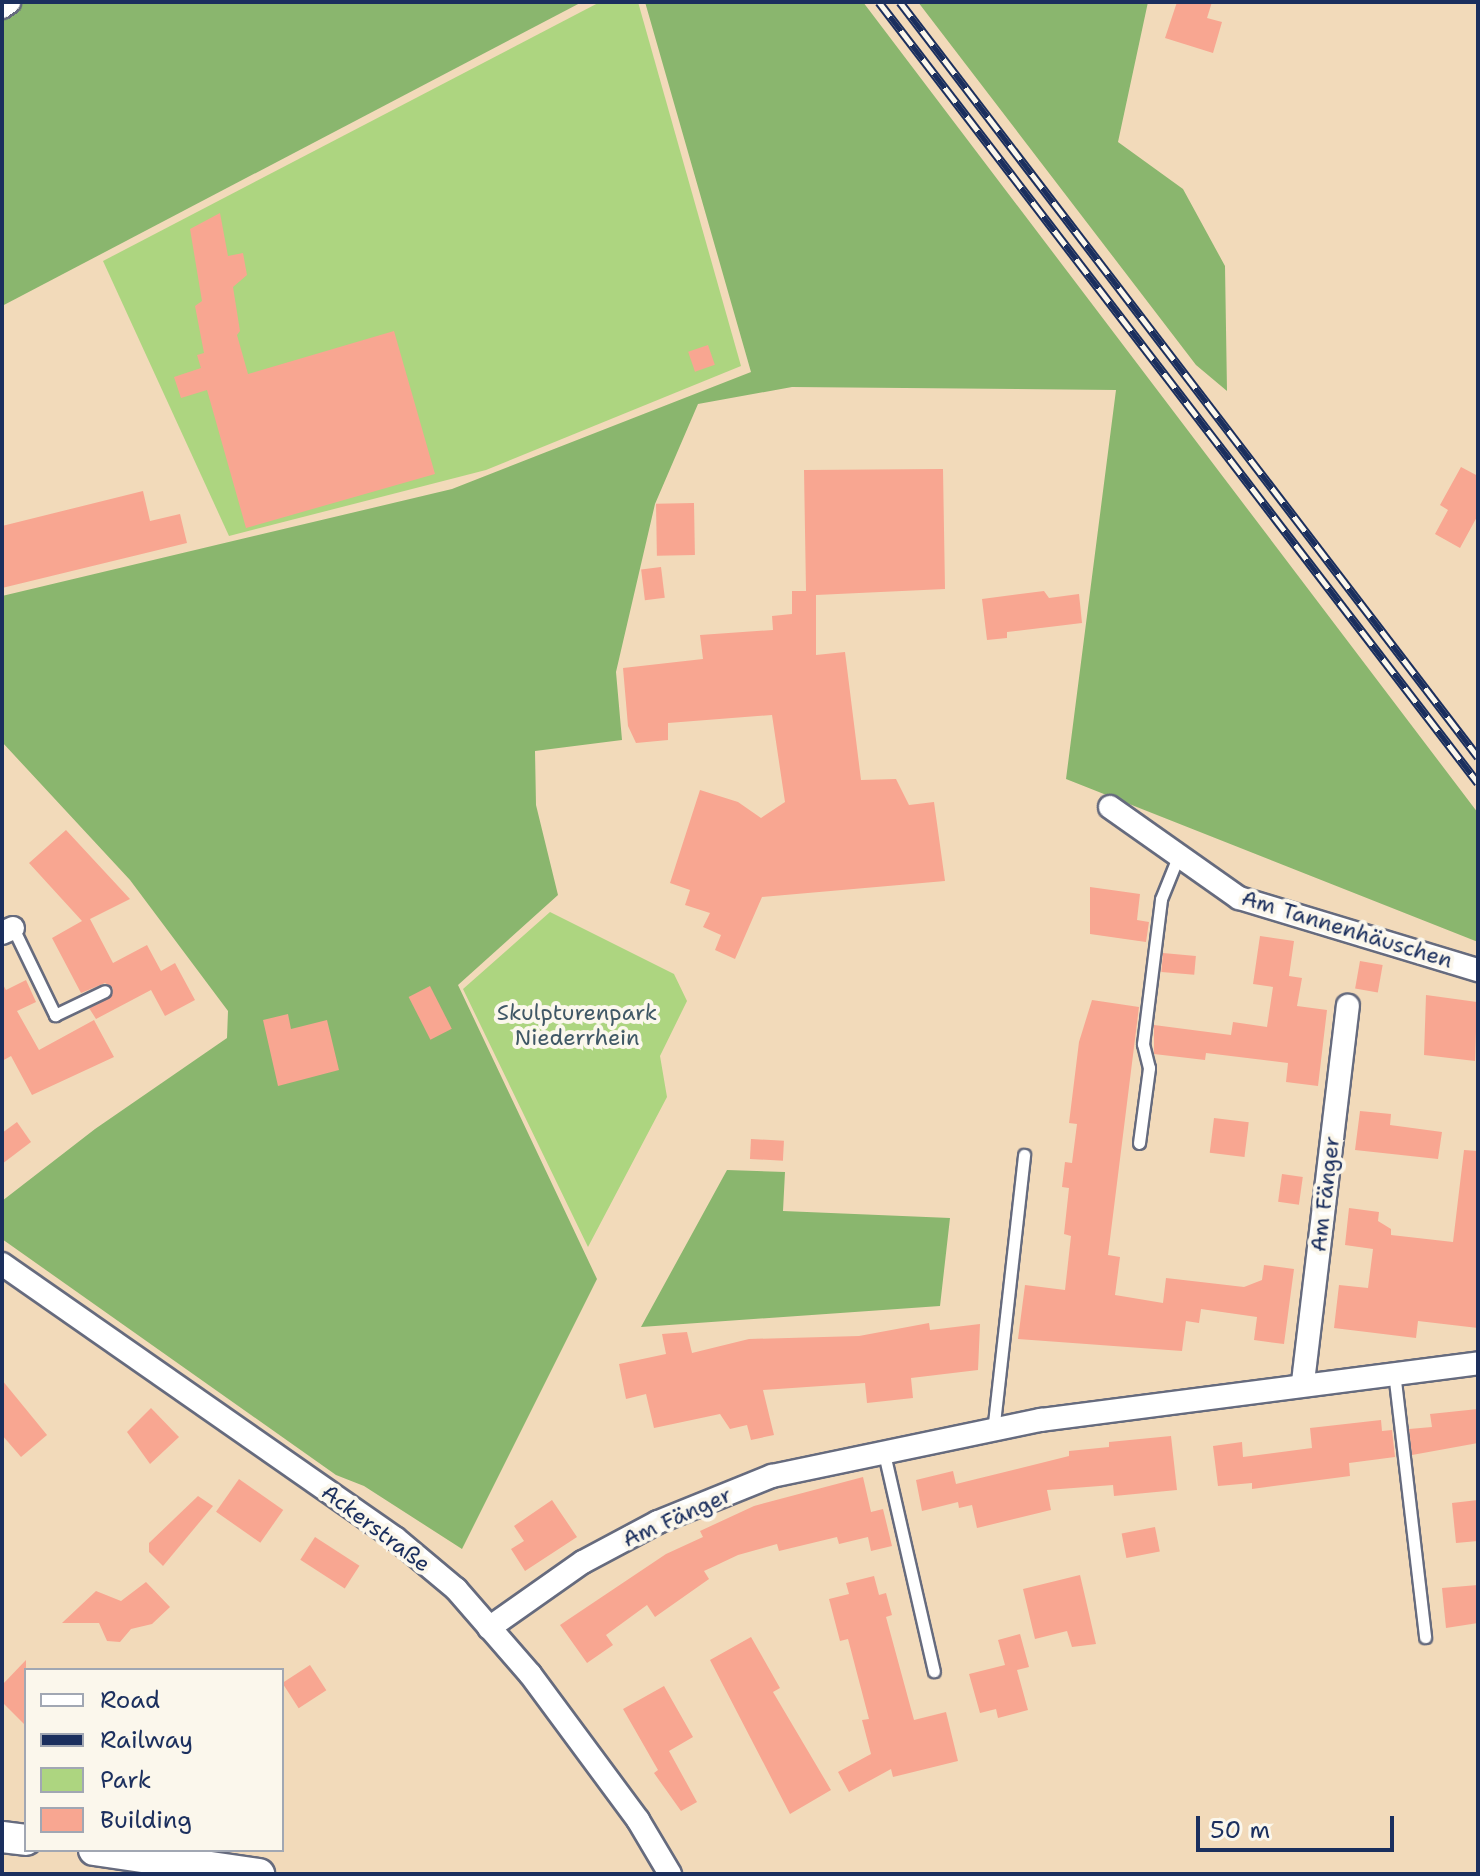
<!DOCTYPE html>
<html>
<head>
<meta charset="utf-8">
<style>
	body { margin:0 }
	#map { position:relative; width:1480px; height:1876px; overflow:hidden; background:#f2daba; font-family:"Shantell Sans",sans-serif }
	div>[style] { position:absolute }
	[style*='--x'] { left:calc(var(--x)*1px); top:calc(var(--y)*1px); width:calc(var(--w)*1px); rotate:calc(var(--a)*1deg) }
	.green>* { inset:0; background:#add580 }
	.forest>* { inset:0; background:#8ab66e }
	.building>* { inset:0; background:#f8a691; transform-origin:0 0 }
	.roads { filter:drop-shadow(2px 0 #666b7e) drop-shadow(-2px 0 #666b7e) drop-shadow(0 2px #666b7e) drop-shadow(0 -2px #666b7e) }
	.lane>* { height:11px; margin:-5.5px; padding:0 5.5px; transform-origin:5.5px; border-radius:5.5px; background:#fff }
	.street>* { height:22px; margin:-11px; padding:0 11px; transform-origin:11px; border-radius:11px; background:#fff }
	.secondary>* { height:30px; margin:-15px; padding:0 15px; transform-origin:15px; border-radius:15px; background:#fff }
	.rail>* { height:9px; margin-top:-4.5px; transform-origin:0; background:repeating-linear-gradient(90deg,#fbf7ec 0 18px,#1b2f5e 0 36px); box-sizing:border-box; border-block:2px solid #1b2f5e }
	span { translate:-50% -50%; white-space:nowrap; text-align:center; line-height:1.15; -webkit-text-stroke:8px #fbf7ec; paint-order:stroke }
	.street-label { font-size:22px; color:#1b2f5e }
	.park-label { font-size:22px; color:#405866 }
	.frame { position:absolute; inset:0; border:4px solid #1b2f5e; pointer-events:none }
	.legend { position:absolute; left:24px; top:1668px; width:260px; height:184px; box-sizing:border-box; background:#fbf7ec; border:2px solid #a1a7b3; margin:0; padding:10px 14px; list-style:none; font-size:24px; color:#1b2f5e }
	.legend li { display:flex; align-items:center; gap:16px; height:40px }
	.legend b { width:40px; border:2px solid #a1a7b3 }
	.scale { position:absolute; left:1196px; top:1816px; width:198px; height:36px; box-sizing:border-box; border:4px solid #1b2f5e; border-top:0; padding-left:10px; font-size:24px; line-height:28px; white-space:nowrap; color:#1b2f5e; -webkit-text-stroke:6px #fbf7ec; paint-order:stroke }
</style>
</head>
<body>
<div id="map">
	<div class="green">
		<i style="clip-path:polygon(600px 2px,638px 2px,741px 366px,486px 470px,229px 536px,103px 261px)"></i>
		<i style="clip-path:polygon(550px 912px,674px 974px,687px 1001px,660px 1056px,667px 1097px,588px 1247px,463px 989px)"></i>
	</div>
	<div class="forest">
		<i style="clip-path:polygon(2px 2px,582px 2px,2px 306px)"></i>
		<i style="clip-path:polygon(645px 2px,863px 2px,1478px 813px,1478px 942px,1066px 779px,1116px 390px,792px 387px,698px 404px,655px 504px,616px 672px,622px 740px,535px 751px,536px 805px,558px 895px,458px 985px,597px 1279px,462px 1549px,364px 1486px,336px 1475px,2px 1239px,2px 1201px,95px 1129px,227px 1038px,228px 1011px,130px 880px,2px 742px,2px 596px,452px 489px,751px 372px)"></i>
		<i style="clip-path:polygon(918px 2px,1148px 2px,1118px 142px,1183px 189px,1225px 266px,1227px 391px,1196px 365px)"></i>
		<i style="clip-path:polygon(727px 1170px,785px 1172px,783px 1211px,950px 1218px,940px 1306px,641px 1327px)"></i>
	</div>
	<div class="building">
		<i style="clip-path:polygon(1177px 2px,1212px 2px,1207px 18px,1222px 22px,1213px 53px,1165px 38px)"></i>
		<i style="clip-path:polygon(220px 213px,228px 256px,243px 253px,247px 275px,233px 287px,240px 331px,237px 335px,248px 374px,394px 331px,435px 474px,246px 528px,207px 390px,181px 398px,174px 377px,201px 368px,197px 355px,204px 353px,195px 306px,202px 301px,190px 229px)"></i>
		<i style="left:708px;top:345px;width:21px;height:21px;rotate:71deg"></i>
		<i style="clip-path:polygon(1461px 467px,1478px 476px,1478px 515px,1460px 548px,1435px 534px,1448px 510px,1440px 505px)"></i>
		<i style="clip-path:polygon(943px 469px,945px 589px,816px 595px,816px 655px,845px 652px,861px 780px,896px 779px,909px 805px,934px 802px,945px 881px,762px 897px,735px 959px,715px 950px,721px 935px,703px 927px,710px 913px,685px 905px,690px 890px,670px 883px,700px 790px,738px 802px,761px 818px,785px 802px,772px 715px,668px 723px,668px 740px,636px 743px,628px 726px,623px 668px,703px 659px,700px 635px,773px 630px,772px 616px,792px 614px,792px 591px,806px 591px,804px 470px)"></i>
		<i style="clip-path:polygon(143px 491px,150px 521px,180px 514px,187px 543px,2px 588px,2px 526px)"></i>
		<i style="left:694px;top:503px;width:52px;height:38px;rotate:89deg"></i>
		<i style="left:661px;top:567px;width:31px;height:20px;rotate:83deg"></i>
		<i style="clip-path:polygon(1044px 591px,1049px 598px,1079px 594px,1082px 623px,1007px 632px,1007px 638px,987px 640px,982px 599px)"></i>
		<i style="clip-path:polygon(66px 830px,130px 899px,90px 919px,113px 963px,147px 945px,161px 971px,175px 963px,195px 1000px,165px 1016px,151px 990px,96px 1019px,89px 1008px,109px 998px,113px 988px,105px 983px,81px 993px,52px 938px,82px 921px,29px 863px)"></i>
		<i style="clip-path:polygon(1090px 887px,1140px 894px,1137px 920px,1149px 922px,1146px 942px,1090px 934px)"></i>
		<i style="clip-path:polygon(1260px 936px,1294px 941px,1289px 976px,1302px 978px,1297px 1006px,1327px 1010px,1318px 1086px,1286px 1082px,1288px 1063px,1206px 1053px,1205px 1060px,1154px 1054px,1154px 1025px,1231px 1035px,1233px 1022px,1267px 1027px,1273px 987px,1253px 984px)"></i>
		<i style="left:1163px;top:953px;width:33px;height:19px;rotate:5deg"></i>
		<i style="left:1360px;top:961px;width:23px;height:28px;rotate:10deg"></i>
		<i style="clip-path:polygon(26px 980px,36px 1002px,17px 1011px,39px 1050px,94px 1020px,114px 1057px,32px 1095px,11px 1056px,2px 1061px,2px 983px,6px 990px)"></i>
		<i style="left:430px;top:986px;width:48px;height:24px;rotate:63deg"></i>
		<i style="clip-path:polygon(1426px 995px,1477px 1002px,1475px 1061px,1424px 1055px)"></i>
		<i style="clip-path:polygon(1092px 1000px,1139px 1007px,1108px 1255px,1120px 1257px,1115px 1295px,1163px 1303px,1166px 1278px,1244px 1287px,1262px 1280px,1264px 1265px,1294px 1269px,1284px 1344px,1254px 1340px,1257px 1317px,1201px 1309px,1199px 1323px,1186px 1321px,1182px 1351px,1018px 1339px,1025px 1285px,1065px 1290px,1071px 1236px,1064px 1234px,1069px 1188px,1062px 1187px,1065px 1162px,1072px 1163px,1077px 1124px,1069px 1123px,1079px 1042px)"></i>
		<i style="clip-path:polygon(288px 1014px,291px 1029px,327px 1020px,339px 1070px,278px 1086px,263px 1020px)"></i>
		<i style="clip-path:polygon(1360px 1111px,1391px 1114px,1390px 1125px,1442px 1132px,1438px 1159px,1355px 1150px)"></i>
		<i style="left:1214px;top:1118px;width:35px;height:35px;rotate:7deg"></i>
		<i style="clip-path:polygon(17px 1122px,31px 1142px,2px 1164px,2px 1133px)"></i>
		<i style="left:751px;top:1139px;width:33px;height:20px;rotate:3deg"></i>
		<i style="clip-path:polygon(1464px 1150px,1478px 1151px,1478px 1328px,1418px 1321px,1416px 1338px,1334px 1328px,1339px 1285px,1368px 1288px,1373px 1249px,1345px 1245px,1349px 1208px,1379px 1212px,1378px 1221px,1391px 1229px,1391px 1235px,1453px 1242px)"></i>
		<i style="left:1282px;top:1174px;width:21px;height:28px;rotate:8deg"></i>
		<i style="clip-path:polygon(929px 1323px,930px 1330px,980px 1324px,978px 1370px,911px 1378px,913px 1398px,867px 1403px,865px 1383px,763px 1390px,774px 1435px,751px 1440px,747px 1425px,730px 1429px,720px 1414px,654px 1428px,646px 1394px,626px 1399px,619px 1364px,666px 1354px,662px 1334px,687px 1332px,692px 1353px,749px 1339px,859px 1336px)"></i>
		<i style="clip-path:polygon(2px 1380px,47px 1435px,21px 1457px,2px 1435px)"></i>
		<i style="clip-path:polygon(151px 1408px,179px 1437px,150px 1464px,127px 1432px)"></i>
		<i style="clip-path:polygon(1478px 1409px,1478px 1443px,1412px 1455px,1409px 1429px,1432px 1427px,1430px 1414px)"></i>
		<i style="clip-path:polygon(1381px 1420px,1382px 1431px,1392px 1430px,1395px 1457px,1349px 1463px,1350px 1476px,1252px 1489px,1252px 1483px,1218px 1486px,1213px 1446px,1242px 1442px,1243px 1457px,1312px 1448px,1310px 1428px)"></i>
		<i style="clip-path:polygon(1171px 1436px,1177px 1490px,1114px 1496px,1113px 1485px,1047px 1490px,1051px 1510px,977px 1528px,972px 1505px,959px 1508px,958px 1502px,922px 1511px,916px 1480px,953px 1471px,956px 1484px,1069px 1456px,1069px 1451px,1109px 1447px,1109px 1442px)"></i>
		<i style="clip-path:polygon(863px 1477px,871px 1512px,883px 1509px,892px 1546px,871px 1551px,868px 1537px,839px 1544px,837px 1537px,779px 1551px,777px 1544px,738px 1555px,704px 1571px,709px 1579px,655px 1617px,647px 1605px,606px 1635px,613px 1645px,587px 1663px,560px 1625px,666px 1554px,703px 1537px,700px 1531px,754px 1506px)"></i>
		<i style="left:239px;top:1479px;width:54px;height:40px;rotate:35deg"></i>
		<i style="clip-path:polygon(198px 1496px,213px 1506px,163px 1566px,149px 1552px,149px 1543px)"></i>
		<i style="clip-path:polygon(552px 1500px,577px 1537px,525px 1571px,511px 1549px,524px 1541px,514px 1526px)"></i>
		<i style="clip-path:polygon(1478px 1500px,1478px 1541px,1456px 1543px,1452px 1503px)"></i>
		<i style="left:1155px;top:1527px;width:25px;height:34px;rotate:79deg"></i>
		<i style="left:315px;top:1537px;width:53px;height:27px;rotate:33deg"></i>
		<i style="clip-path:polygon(1080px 1575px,1096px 1644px,1072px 1647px,1067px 1631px,1035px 1639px,1023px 1589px)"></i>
		<i style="clip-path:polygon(874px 1576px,879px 1595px,886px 1593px,892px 1615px,886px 1617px,914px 1720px,946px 1712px,958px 1761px,893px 1777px,891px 1769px,849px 1792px,838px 1772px,871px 1754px,862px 1720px,869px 1719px,848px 1639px,840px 1641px,829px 1599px,849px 1594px,846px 1583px)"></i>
		<i style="clip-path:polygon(146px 1582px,170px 1607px,152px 1624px,131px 1629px,120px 1642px,107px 1641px,99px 1623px,62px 1623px,96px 1591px,121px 1601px)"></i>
		<i style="clip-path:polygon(1478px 1585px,1478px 1623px,1446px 1628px,1442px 1588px)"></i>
		<i style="clip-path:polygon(1020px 1634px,1029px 1667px,1017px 1670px,1028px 1710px,998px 1718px,996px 1709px,980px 1713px,969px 1674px,1005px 1665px,998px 1640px)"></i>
		<i style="clip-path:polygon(751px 1637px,780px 1688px,773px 1692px,831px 1790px,790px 1814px,710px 1660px)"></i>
		<i style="clip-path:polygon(26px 1660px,26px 1726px,2px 1702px,2px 1685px)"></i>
		<i style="left:310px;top:1665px;width:30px;height:33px;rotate:57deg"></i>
		<i style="clip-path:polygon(664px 1686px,693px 1737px,669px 1751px,697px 1802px,681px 1811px,654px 1773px,658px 1770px,623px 1709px)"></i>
	</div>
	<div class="roads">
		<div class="lane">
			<i style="--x:13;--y:928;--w:97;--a:64.2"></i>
			<i style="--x:55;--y:1015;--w:55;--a:-25.6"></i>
			<i style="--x:1139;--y:1143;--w:76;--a:-82.4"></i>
			<i style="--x:1149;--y:1068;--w:25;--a:-104"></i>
			<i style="--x:1143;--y:1044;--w:146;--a:-82.9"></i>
			<i style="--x:1161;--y:899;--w:45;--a:-68"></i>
			<i style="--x:1394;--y:1372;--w:267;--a:83.3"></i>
			<i style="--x:993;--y:1432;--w:279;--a:-83.6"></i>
			<i style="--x:883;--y:1449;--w:228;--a:77.1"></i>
		</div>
		<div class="street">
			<i style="--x:2;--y:7;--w:9;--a:-36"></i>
			<i style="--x:1110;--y:807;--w:158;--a:35.2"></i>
			<i style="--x:1239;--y:898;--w:250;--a:16.8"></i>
			<i style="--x:2;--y:933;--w:12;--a:-24"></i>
			<i style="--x:2;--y:1264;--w:479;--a:34.9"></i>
			<i style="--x:395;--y:1538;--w:80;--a:39.9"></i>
			<i style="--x:456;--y:1589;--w:113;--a:49"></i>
			<i style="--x:530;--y:1674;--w:182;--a:53.5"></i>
			<i style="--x:638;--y:1820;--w:63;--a:59.3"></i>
			<i style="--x:1303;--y:1382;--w:379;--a:-83.2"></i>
			<i style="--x:489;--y:1628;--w:115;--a:-35.1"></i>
			<i style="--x:583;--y:1562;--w:85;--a:-28.1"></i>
			<i style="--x:658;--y:1522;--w:123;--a:-22"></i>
			<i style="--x:772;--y:1476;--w:275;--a:-11.8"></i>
			<i style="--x:1041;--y:1420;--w:441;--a:-7.4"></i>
		</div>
		<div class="secondary">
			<i style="--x:2;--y:1837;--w:24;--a:7"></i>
			<i style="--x:94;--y:1850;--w:167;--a:8.3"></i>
		</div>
	</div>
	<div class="rail">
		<i style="--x:879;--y:2;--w:984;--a:52.51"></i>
		<i style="--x:900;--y:2;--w:951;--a:52.56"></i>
	</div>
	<div class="street-label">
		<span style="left:1347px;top:929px;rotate:17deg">Am Tannenhäuschen</span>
		<span style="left:1325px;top:1194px;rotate:-83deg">Am Fänger</span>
		<span style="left:677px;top:1517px;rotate:-24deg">Am Fänger</span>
		<span style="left:376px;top:1528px;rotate:37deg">Ackerstraße</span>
	</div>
	<div class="park-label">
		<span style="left:577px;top:1025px">Skulpturenpark<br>Niederrhein</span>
	</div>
	<div class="frame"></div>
	<ul class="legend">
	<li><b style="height:10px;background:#fff"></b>Road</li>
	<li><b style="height:10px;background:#1b2f5e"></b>Railway</li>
	<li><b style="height:22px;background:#add580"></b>Park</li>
	<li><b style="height:22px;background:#f8a691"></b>Building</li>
	</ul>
	<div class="scale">50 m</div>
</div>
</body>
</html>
